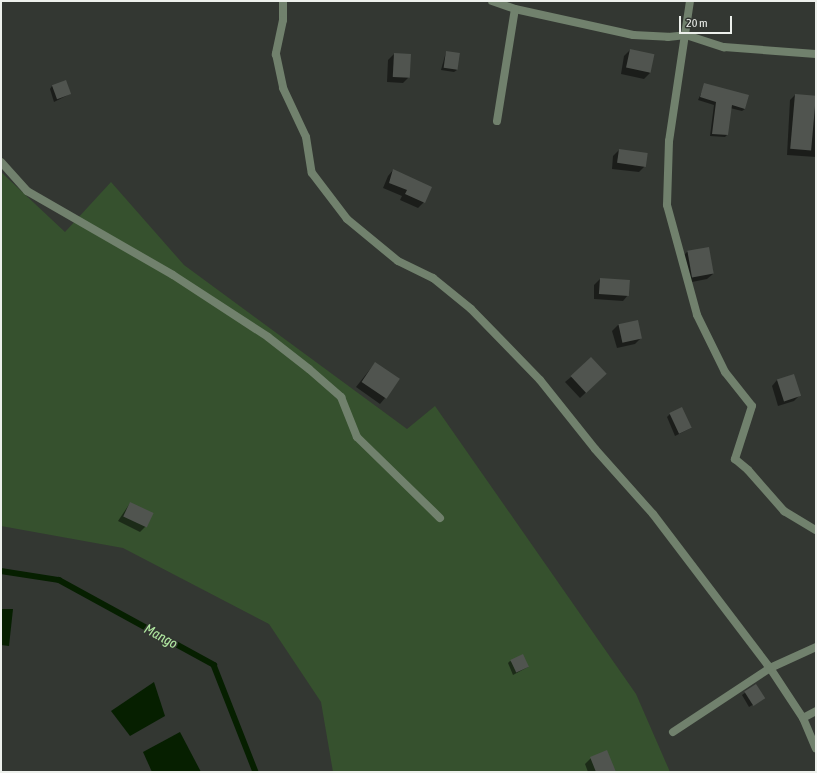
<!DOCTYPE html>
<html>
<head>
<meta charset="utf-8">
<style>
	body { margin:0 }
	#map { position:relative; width:817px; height:773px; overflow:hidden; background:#333732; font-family:"Asap Condensed",sans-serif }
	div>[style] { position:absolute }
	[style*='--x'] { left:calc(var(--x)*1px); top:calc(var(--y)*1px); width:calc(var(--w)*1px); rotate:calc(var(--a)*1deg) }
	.green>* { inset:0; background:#36512e }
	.water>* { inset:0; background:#061f00 }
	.shadow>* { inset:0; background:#0007 }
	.stream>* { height:5.5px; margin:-2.75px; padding:0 2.75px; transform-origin:2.75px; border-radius:2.75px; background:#061f00 }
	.building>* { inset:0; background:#50544f; transform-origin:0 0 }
	.street>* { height:8px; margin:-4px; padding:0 4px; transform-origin:4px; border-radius:4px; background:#71816d }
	span { translate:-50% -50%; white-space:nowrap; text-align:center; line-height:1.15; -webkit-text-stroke:3px #333732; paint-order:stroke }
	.water-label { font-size:14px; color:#b1e8a1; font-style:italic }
	.frame { position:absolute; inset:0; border:2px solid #edf0ec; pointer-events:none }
	.scale { position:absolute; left:679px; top:16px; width:53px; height:18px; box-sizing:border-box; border:2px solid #edf0ec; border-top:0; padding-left:5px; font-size:12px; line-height:14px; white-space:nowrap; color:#edf0ec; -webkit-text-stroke:3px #333732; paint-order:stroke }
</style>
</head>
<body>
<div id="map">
	<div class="green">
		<i style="clip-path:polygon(1px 172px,65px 232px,111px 182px,184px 265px,407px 429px,435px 406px,636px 694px,670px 772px,333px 772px,321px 702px,269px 624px,123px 548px,1px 526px)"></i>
	</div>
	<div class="water">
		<i style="clip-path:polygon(1px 609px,13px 609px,9px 646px,1px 645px)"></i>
		<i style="clip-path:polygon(154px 682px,165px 716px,130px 736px,111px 711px)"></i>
		<i style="clip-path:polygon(180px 732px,201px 772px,152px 772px,143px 752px)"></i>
	</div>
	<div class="shadow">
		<i style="clip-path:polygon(630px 50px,650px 73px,644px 79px,621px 74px,624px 56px)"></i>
		<i style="clip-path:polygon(446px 52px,457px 70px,454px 72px,441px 70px)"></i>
		<i style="clip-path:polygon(394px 54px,410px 55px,409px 77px,403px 83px,387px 82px,388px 60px)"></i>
		<i style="clip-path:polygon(705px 85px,745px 109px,742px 111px,730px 108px,727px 135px,725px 137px,710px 136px,714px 105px,698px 100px)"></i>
		<i style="clip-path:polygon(52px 86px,70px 94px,54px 102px,50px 89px)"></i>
		<i style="clip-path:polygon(795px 95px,816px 97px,816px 157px,787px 155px,790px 100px)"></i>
		<i style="clip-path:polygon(619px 150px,645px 166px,639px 172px,612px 169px,613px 156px)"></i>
		<i style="clip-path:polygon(393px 170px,424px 202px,418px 208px,400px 200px,402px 196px,383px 188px,388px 176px)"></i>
		<i style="clip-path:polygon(708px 248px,713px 274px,707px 279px,687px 283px,681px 258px,687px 252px)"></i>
		<i style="clip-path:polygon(600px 279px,628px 295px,623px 301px,594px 299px,594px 285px)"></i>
		<i style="clip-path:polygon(637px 321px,641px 338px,635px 344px,617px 348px,612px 331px,618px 325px)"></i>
		<i style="clip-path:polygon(375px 363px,385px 398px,380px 404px,356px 387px)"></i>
		<i style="clip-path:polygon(571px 377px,599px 380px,580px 398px,565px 382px)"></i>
		<i style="clip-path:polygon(777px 380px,800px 395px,794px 401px,778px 406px,772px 386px)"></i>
		<i style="clip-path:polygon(670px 414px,691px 428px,675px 436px,667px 417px)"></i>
		<i style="clip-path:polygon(130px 503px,146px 526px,140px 532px,118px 521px)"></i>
		<i style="clip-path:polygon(510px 661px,528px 667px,513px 675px,508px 663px)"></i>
		<i style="clip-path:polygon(756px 685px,761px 700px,749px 707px,742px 695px)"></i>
		<i style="clip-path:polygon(591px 758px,615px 772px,588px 772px,585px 764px)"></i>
	</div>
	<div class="stream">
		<i style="--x:1;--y:571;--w:59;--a:8.8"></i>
		<i style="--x:59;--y:580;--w:177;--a:28.7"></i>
		<i style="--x:214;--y:665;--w:115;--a:68.6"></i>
	</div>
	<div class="building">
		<i style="left:630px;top:49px;width:25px;height:19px;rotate:12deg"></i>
		<i style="left:446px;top:51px;width:14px;height:17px;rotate:8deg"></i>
		<i style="left:394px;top:53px;width:17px;height:24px;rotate:3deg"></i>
		<i style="left:66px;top:80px;width:15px;height:15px;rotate:70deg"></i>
		<i style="clip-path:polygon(704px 83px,749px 95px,745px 109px,732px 105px,728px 135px,712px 134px,716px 102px,700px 97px)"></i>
		<i style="left:795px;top:94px;width:21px;height:55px;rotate:5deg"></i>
		<i style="left:619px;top:149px;width:29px;height:14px;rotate:8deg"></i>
		<i style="clip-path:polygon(393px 169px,432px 187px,425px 203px,405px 194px,407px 190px,389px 183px)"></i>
		<i style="left:709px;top:247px;width:27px;height:22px;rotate:80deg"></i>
		<i style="left:600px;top:278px;width:30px;height:16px;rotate:4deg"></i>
		<i style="left:638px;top:320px;width:19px;height:20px;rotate:78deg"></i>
		<i style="left:591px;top:357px;width:23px;height:28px;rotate:47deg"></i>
		<i style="left:375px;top:362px;width:30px;height:24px;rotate:34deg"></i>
		<i style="left:794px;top:374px;width:23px;height:18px;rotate:72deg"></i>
		<i style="left:682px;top:407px;width:23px;height:14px;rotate:65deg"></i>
		<i style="left:130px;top:502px;width:26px;height:16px;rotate:25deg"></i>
		<i style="left:523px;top:654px;width:14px;height:14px;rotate:65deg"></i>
		<i style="left:756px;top:684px;width:17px;height:14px;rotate:57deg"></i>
		<i style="clip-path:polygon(607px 750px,616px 772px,596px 772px,590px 757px)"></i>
	</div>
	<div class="street">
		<i style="--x:283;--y:1;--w:19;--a:90"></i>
		<i style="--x:283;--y:20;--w:35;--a:102"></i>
		<i style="--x:276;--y:54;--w:35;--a:78"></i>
		<i style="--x:283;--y:88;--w:54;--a:64.9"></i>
		<i style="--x:306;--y:137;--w:36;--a:81"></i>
		<i style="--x:312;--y:173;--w:58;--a:52.7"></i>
		<i style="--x:347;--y:219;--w:66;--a:39.5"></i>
		<i style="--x:398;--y:261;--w:39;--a:26"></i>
		<i style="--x:433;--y:278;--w:49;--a:39.2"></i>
		<i style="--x:471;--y:309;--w:99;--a:45.8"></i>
		<i style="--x:540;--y:380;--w:88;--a:51.4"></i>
		<i style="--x:595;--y:449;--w:87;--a:48.3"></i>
		<i style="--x:653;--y:514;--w:193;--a:52.8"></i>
		<i style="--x:770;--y:668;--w:60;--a:56.6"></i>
		<i style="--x:803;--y:718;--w:33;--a:67"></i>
		<i style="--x:492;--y:1;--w:24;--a:19"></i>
		<i style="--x:515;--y:9;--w:121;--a:12.4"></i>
		<i style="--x:633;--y:35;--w:35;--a:3"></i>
		<i style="--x:668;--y:37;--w:18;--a:-6"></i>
		<i style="--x:686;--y:35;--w:40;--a:18"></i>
		<i style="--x:724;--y:47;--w:92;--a:4.4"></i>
		<i style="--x:690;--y:1;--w:142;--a:98.5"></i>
		<i style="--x:669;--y:141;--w:64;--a:91.8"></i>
		<i style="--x:667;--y:205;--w:114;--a:74.7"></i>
		<i style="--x:697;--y:315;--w:64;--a:63.8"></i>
		<i style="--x:725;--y:372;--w:43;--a:51.5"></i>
		<i style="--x:752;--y:406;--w:56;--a:107.8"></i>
		<i style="--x:735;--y:459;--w:17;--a:40"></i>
		<i style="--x:748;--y:470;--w:55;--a:48.7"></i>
		<i style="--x:784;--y:511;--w:37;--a:31"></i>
		<i style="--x:497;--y:121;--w:113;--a:-80.9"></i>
		<i style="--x:1;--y:162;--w:39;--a:48"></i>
		<i style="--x:27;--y:191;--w:168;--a:29.9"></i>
		<i style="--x:173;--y:275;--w:113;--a:33.1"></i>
		<i style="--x:268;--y:337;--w:52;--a:38"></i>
		<i style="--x:309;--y:369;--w:43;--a:41.2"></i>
		<i style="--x:341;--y:397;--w:43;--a:68.2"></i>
		<i style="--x:357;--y:437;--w:116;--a:44.3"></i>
		<i style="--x:803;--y:718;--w:15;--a:-28"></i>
		<i style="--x:673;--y:732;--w:116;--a:-33.4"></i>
		<i style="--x:770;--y:668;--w:51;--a:-24.5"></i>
	</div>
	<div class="water-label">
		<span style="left:161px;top:636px;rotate:29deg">Mango</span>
	</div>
	<div class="frame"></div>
	<div class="scale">20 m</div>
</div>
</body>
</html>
